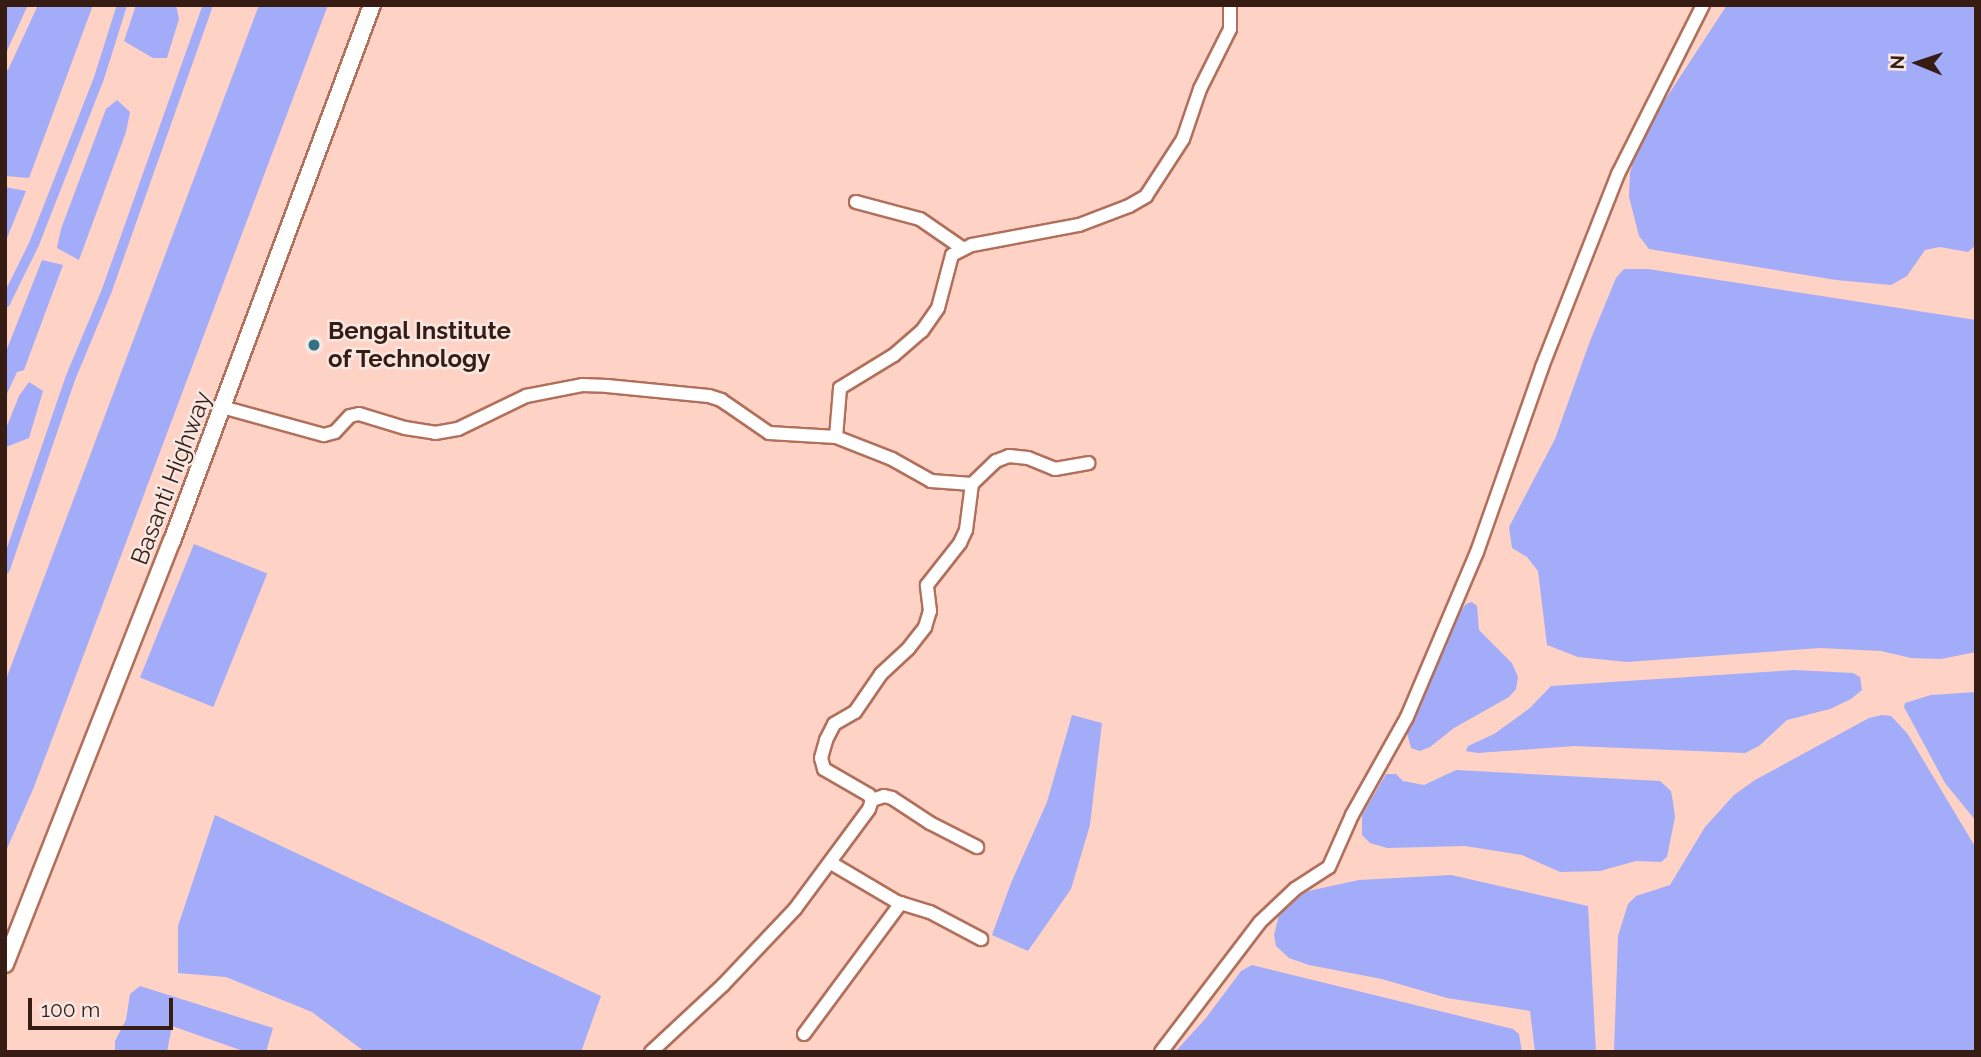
<!DOCTYPE html>
<html>
<head>
<meta charset="utf-8">
<style>
	body { margin:0 }
	#map { position:relative; width:1981px; height:1057px; overflow:hidden; background:#fed2c5; font-family:Raleway,sans-serif }
	div>[style] { position:absolute }
	[style*='--x'] { left:calc(var(--x)*1px); top:calc(var(--y)*1px); width:calc(var(--w)*1px); rotate:calc(var(--a)*1deg) }
	.water>* { inset:0; background:#a3acf9; transform-origin:0 0 }
	.canal>* { height:10px; margin:-5px; padding:0 5px; transform-origin:5px; border-radius:5px; background:#a3acf9 }
	.roads { filter:drop-shadow(2px 0 #b1705b) drop-shadow(-2px 0 #b1705b) drop-shadow(0 2px #b1705b) drop-shadow(0 -2px #b1705b) }
	.minor>* { height:12px; margin:-6px; padding:0 6px; transform-origin:6px; border-radius:6px; background:#fff }
	.major>* { height:16px; margin:-8px; padding:0 8px; transform-origin:8px; border-radius:8px; background:#fff }
	.dots>* { width:19px; height:19px; translate:-50% -50%; box-sizing:border-box; border:4px solid #f6e7e2; border-radius:50% }
	span { translate:-50% -50%; white-space:nowrap; text-align:center; line-height:1.15; -webkit-text-stroke:5px #f6e7e2; paint-order:stroke }
	.poi-label { font-size:24px; color:#371c14; font-weight:700 }
	.left { translate:0 -50%; text-align:left }
	.street-label { font-size:24px; color:#371c14 }
	.frame { position:absolute; inset:0; border:7px solid #371c14; pointer-events:none }
	.north { position:absolute; left:1883px; top:28px; width:70px; height:70px; -webkit-text-stroke:5px #f6e7e2; paint-order:stroke; rotate:272deg; font-size:19px; font-weight:700; line-height:28px; text-align:center; color:#371c14 }
	.north::after { content:''; display:block; margin:auto; width:24px; height:32px; background:#371c14; clip-path:polygon(50% 0,100% 100%,50% 72%,0 100%) }
	.scale { position:absolute; left:28px; top:998px; width:145px; height:32px; box-sizing:border-box; border:4px solid #371c14; border-top:0; padding-left:9px; font-size:21px; line-height:24px; white-space:nowrap; color:#371c14; -webkit-text-stroke:5px #f6e7e2; paint-order:stroke }
</style>
</head>
<body>
<div id="map">
	<div class="water">
		<i style="clip-path:polygon(5px 5px,28px 5px,5px 55px)"></i>
		<i style="clip-path:polygon(38px 5px,93px 5px,29px 178px,5px 176px,5px 70px,8px 70px)"></i>
		<i style="clip-path:polygon(136px 5px,176px 5px,179px 19px,167px 58px,153px 58px,124px 41px)"></i>
		<i style="clip-path:polygon(259px 5px,328px 5px,34px 787px,5px 853px,5px 682px)"></i>
		<i style="clip-path:polygon(1727px 5px,1976px 5px,1976px 245px,1968px 252px,1940px 247px,1925px 250px,1907px 276px,1891px 285px,1836px 280px,1649px 249px,1639px 236px,1629px 197px,1630px 173px,1635px 155px,1642px 135px)"></i>
		<i style="clip-path:polygon(117px 100px,130px 112px,126px 132px,79px 260px,57px 248px,61px 229px,106px 109px)"></i>
		<i style="clip-path:polygon(5px 187px,26px 191px,5px 243px)"></i>
		<i style="clip-path:polygon(42px 260px,63px 265px,24px 370px,17px 372px,5px 398px,5px 354px)"></i>
		<i style="clip-path:polygon(1624px 269px,1648px 269px,1976px 320px,1976px 652px,1941px 659px,1911px 658px,1881px 651px,1820px 648px,1627px 662px,1578px 657px,1547px 645px,1538px 571px,1527px 557px,1512px 548px,1509px 527px,1555px 439px,1590px 341px,1616px 278px)"></i>
		<i style="clip-path:polygon(29px 382px,43px 391px,29px 438px,6px 447px,5px 450px,5px 431px,19px 396px)"></i>
		<i style="left:194px;top:544px;width:79px;height:144px;rotate:22deg"></i>
		<i style="clip-path:polygon(1472px 602px,1477px 606px,1479px 630px,1512px 663px,1518px 677px,1516px 689px,1509px 697px,1454px 728px,1430px 747px,1420px 751px,1411px 748px,1407px 733px,1460px 612px,1466px 604px)"></i>
		<i style="clip-path:polygon(1794px 670px,1853px 673px,1860px 677px,1862px 690px,1851px 699px,1830px 709px,1787px 720px,1759px 746px,1745px 753px,1574px 746px,1478px 753px,1466px 751px,1468px 746px,1494px 734px,1530px 708px,1551px 686px)"></i>
		<i style="clip-path:polygon(1976px 692px,1976px 821px,1945px 783px,1904px 707px,1905px 703px,1931px 695px)"></i>
		<i style="clip-path:polygon(1072px 715px,1102px 723px,1090px 825px,1071px 889px,1028px 951px,992px 935px,1011px 883px,1047px 802px)"></i>
		<i style="clip-path:polygon(1882px 715px,1891px 716px,1907px 733px,1976px 848px,1976px 1052px,1614px 1052px,1618px 936px,1628px 904px,1636px 896px,1670px 885px,1705px 827px,1734px 795px,1755px 780px,1869px 718px)"></i>
		<i style="clip-path:polygon(1456px 770px,1660px 781px,1671px 791px,1673px 802px,1675px 817px,1667px 857px,1661px 862px,1636px 861px,1600px 871px,1560px 872px,1522px 855px,1465px 846px,1387px 848px,1370px 843px,1362px 835px,1362px 815px,1386px 774px,1396px 774px,1403px 781px,1424px 785px)"></i>
		<i style="clip-path:polygon(215px 815px,601px 996px,581px 1052px,365px 1052px,312px 1012px,226px 977px,178px 973px,178px 926px)"></i>
		<i style="clip-path:polygon(1451px 875px,1588px 906px,1596px 1052px,1535px 1052px,1530px 1011px,1447px 998px,1382px 979px,1309px 965px,1289px 958px,1276px 946px,1274px 935px,1279px 915px,1291px 901px,1308px 891px,1359px 880px)"></i>
		<i style="clip-path:polygon(1252px 965px,1513px 1029px,1519px 1034px,1522px 1052px,1175px 1052px,1206px 1018px,1241px 971px)"></i>
		<i style="clip-path:polygon(140px 986px,273px 1028px,266px 1052px,246px 1052px,172px 1026px,167px 1052px,115px 1052px,115px 1041px,126px 1020px,130px 994px)"></i>
	</div>
	<div class="canal">
		<i style="--x:5;--y:303;--w:66;--a:-63.8"></i>
		<i style="--x:34;--y:244;--w:178;--a:-68.6"></i>
		<i style="--x:99;--y:78;--w:77;--a:-72.5"></i>
		<i style="--x:5;--y:569;--w:201;--a:-71.1"></i>
		<i style="--x:70;--y:379;--w:96;--a:-67.4"></i>
		<i style="--x:107;--y:290;--w:302;--a:-70.5"></i>
	</div>
	<div class="roads">
		<div class="minor">
			<i style="--x:856;--y:202;--w:66;--a:14.9"></i>
			<i style="--x:920;--y:219;--w:51;--a:34.6"></i>
			<i style="--x:222;--y:407;--w:106;--a:15.4"></i>
			<i style="--x:324;--y:435;--w:11;--a:-15"></i>
			<i style="--x:335;--y:432;--w:22;--a:-47"></i>
			<i style="--x:350;--y:416;--w:9;--a:-13"></i>
			<i style="--x:359;--y:414;--w:48;--a:16.9"></i>
			<i style="--x:405;--y:428;--w:30;--a:9"></i>
			<i style="--x:435;--y:433;--w:23;--a:-10"></i>
			<i style="--x:458;--y:429;--w:76;--a:-25.9"></i>
			<i style="--x:526;--y:396;--w:57;--a:-11.1"></i>
			<i style="--x:582;--y:385;--w:25;--a:2"></i>
			<i style="--x:607;--y:386;--w:102;--a:5.6"></i>
			<i style="--x:709;--y:396;--w:13;--a:18"></i>
			<i style="--x:721;--y:400;--w:58;--a:34.5"></i>
			<i style="--x:769;--y:433;--w:67;--a:3.4"></i>
			<i style="--x:836;--y:437;--w:60;--a:21.4"></i>
			<i style="--x:892;--y:459;--w:45;--a:29.4"></i>
			<i style="--x:931;--y:481;--w:41;--a:4.2"></i>
			<i style="--x:972;--y:484;--w:33;--a:-44"></i>
			<i style="--x:996;--y:461;--w:14;--a:-21"></i>
			<i style="--x:1009;--y:456;--w:19;--a:6"></i>
			<i style="--x:1028;--y:458;--w:29;--a:22"></i>
			<i style="--x:1055;--y:469;--w:34;--a:-10"></i>
			<i style="--x:836;--y:437;--w:49;--a:-85.3"></i>
			<i style="--x:840;--y:388;--w:63;--a:-31.4"></i>
			<i style="--x:894;--y:355;--w:37;--a:-41"></i>
			<i style="--x:922;--y:331;--w:28;--a:-55"></i>
			<i style="--x:938;--y:308;--w:55;--a:-75.2"></i>
			<i style="--x:952;--y:255;--w:22;--a:-27"></i>
			<i style="--x:972;--y:245;--w:109;--a:-10.6"></i>
			<i style="--x:1079;--y:225;--w:53;--a:-20.8"></i>
			<i style="--x:1129;--y:206;--w:20;--a:-30"></i>
			<i style="--x:1146;--y:196;--w:68;--a:-57"></i>
			<i style="--x:1183;--y:139;--w:53;--a:-71.2"></i>
			<i style="--x:1200;--y:89;--w:67;--a:-63.4"></i>
			<i style="--x:1230;--y:29;--w:24;--a:-90"></i>
			<i style="--x:872;--y:800;--w:13;--a:-18"></i>
			<i style="--x:884;--y:796;--w:8;--a:14"></i>
			<i style="--x:892;--y:798;--w:45;--a:33.3"></i>
			<i style="--x:930;--y:823;--w:53;--a:27.1"></i>
			<i style="--x:831;--y:863;--w:77;--a:30.6"></i>
			<i style="--x:897;--y:902;--w:34;--a:17"></i>
			<i style="--x:930;--y:912;--w:58;--a:27.9"></i>
			<i style="--x:804;--y:1034;--w:163;--a:-53.5"></i>
			<i style="--x:651;--y:1052;--w:98;--a:-42.9"></i>
			<i style="--x:723;--y:985;--w:105;--a:-46.5"></i>
			<i style="--x:795;--y:909;--w:124;--a:-53.5"></i>
			<i style="--x:869;--y:809;--w:9;--a:-72"></i>
			<i style="--x:872;--y:800;--w:6;--a:-121"></i>
			<i style="--x:869;--y:795;--w:52;--a:-150"></i>
			<i style="--x:824;--y:769;--w:11;--a:-105"></i>
			<i style="--x:821;--y:758;--w:19;--a:-74"></i>
			<i style="--x:826;--y:740;--w:18;--a:-63"></i>
			<i style="--x:834;--y:724;--w:24;--a:-30"></i>
			<i style="--x:855;--y:712;--w:46;--a:-55.6"></i>
			<i style="--x:881;--y:674;--w:37;--a:-43"></i>
			<i style="--x:908;--y:649;--w:28;--a:-52"></i>
			<i style="--x:925;--y:627;--w:17;--a:-73"></i>
			<i style="--x:930;--y:611;--w:26;--a:-97"></i>
			<i style="--x:927;--y:585;--w:53;--a:-51.8"></i>
			<i style="--x:960;--y:543;--w:14;--a:-65"></i>
			<i style="--x:966;--y:530;--w:46;--a:-82.6"></i>
			<i style="--x:1161;--y:1052;--w:163;--a:-52.7"></i>
			<i style="--x:1260;--y:922;--w:48;--a:-43.3"></i>
			<i style="--x:1295;--y:889;--w:40;--a:-32.9"></i>
			<i style="--x:1329;--y:867;--w:57;--a:-66.1"></i>
			<i style="--x:1352;--y:815;--w:112;--a:-60.7"></i>
			<i style="--x:1407;--y:717;--w:179;--a:-67"></i>
			<i style="--x:1477;--y:552;--w:196;--a:-70.6"></i>
			<i style="--x:1542;--y:367;--w:207;--a:-68.5"></i>
			<i style="--x:1618;--y:174;--w:189;--a:-63.3"></i>
		</div>
		<div class="major">
			<i style="--x:5;--y:964;--w:455;--a:-68.5"></i>
			<i style="--x:172;--y:541;--w:572;--a:-69.54"></i>
		</div>
	</div>
	<div class="dots">
		<i style="left:314px;top:345px;background:#317385"></i>
	</div>
	<div class="poi-label">
		<span class="left" style="left:328px;top:345px">Bengal Institute<br>of Technology</span>
	</div>
	<div class="street-label">
		<span style="left:171px;top:478px;rotate:-69deg">Basanti Highway</span>
	</div>
	<div class="frame"></div>
	<div class="north">N</div>
	<div class="scale">100 m</div>
</div>
</body>
</html>
